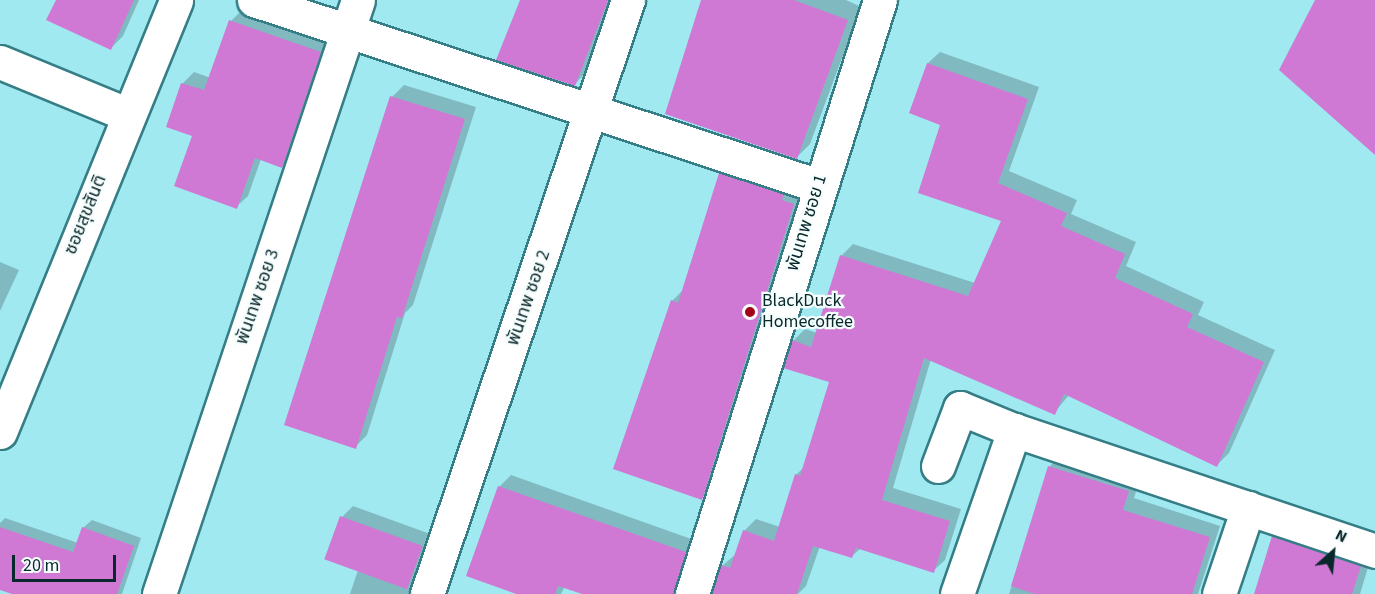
<!DOCTYPE html>
<html>
<head>
<meta charset="utf-8">
<style>
	body { margin:0 }
	#map { position:relative; width:1375px; height:594px; overflow:hidden; background:#a0e9f1; font-family:"Source Sans 3","Noto Sans Thai",sans-serif }
	div>[style] { position:absolute }
	[style*='--x'] { left:calc(var(--x)*1px); top:calc(var(--y)*1px); width:calc(var(--w)*1px); rotate:calc(var(--a)*1deg) }
	.shadow>* { inset:0; background:#0003 }
	.building>* { inset:0; background:#cf79d4; transform-origin:0 0 }
	.roads { filter:drop-shadow(2px 0 #357e86) drop-shadow(-2px 0 #357e86) drop-shadow(0 2px #357e86) drop-shadow(0 -2px #357e86) }
	.minor>* { height:33px; margin:-16.5px; padding:0 16.5px; transform-origin:16.5px; border-radius:16.5px; background:#fff }
	.dots>* { width:16px; height:16px; translate:-50% -50%; box-sizing:border-box; border:3px solid #f6fdfd; border-radius:50% }
	span { translate:-50% -50%; white-space:nowrap; text-align:center; line-height:1.15; -webkit-text-stroke:4.5px #f6fdfd; paint-order:stroke }
	.street-label { font-size:18px; color:#09282b }
	.poi-label { font-size:18px; color:#09282b }
	.left { translate:0 -50%; text-align:left }
	.north { position:absolute; left:1303px; top:522px; width:60px; height:60px; -webkit-text-stroke:4px #f6fdfd; paint-order:stroke; rotate:27deg; font-size:16px; font-weight:700; line-height:24px; text-align:center; color:#09282b }
	.north::after { content:''; display:block; margin:auto; width:21px; height:27px; background:#09282b; clip-path:polygon(50% 0,100% 100%,50% 72%,0 100%) }
	.scale { position:absolute; left:12px; top:555px; width:104px; height:27px; box-sizing:border-box; border:3px solid #09282b; border-top:0; padding-left:8px; font-size:18px; line-height:21px; white-space:nowrap; color:#09282b; -webkit-text-stroke:4px #f6fdfd; paint-order:stroke }
</style>
</head>
<body>
<div id="map">
	<div class="shadow">
		<i style="clip-path:polygon(57px 0,139px 0,123px 36px,111px 48px)"></i>
		<i style="clip-path:polygon(522px 0,614px 0,586px 72px,575px 84px)"></i>
		<i style="clip-path:polygon(703px 0,846px 0,861px 7px,810px 144px,797px 157px)"></i>
		<i style="clip-path:polygon(242px 10px,331px 41px,293px 155px,282px 166px,261px 159px,248px 196px,236px 207px,194px 135px,168px 126px,183px 83px,194px 72px,211px 78px,231px 21px)"></i>
		<i style="clip-path:polygon(940px 52px,1039px 87px,1009px 171px,1077px 200px,1071px 214px,1136px 242px,1126px 266px,1204px 302px,1198px 315px,1275px 350px,1229px 453px,1217px 465px,1069px 395px,1054px 413px,931px 359px,893px 488px,961px 509px,945px 560px,933px 571px,861px 548px,852px 556px,820px 546px,806px 586px,798px 594px,711px 594px,722px 566px,736px 554px,744px 531px,756px 519px,780px 527px,796px 475px,804px 467px,831px 381px,793px 341px,805px 329px,817px 333px,841px 256px,853px 244px,975px 283px,1003px 220px,942px 124px,911px 113px,928px 63px)"></i>
		<i style="clip-path:polygon(404px 85px,476px 107px,413px 305px,405px 313px,367px 435px,355px 447px,392px 97px)"></i>
		<i style="clip-path:polygon(732px 162px,805px 192px,713px 486px,702px 498px,672px 301px,684px 289px,721px 174px)"></i>
		<i style="clip-path:polygon(0 262px,19px 270px,0 311px)"></i>
		<i style="clip-path:polygon(1062px 455px,1140px 479px,1134px 498px,1220px 526px,1198px 594px,1009px 594px,1050px 466px)"></i>
		<i style="clip-path:polygon(511px 475px,697px 541px,693px 594px,586px 594px,565px 586px,561px 594px,520px 594px,499px 487px)"></i>
		<i style="clip-path:polygon(353px 506px,433px 535px,424px 594px,350px 594px,358px 570px,342px 517px)"></i>
		<i style="clip-path:polygon(5px 518px,78px 543px,83px 528px,92px 520px,141px 538px,122px 594px,16px 594px,0 588px,0 523px)"></i>
		<i style="clip-path:polygon(1285px 525px,1372px 554px,1360px 594px,1256px 594px,1274px 537px)"></i>
	</div>
	<div class="building">
		<i style="clip-path:polygon(56px 0,134px 0,111px 50px,46px 20px)"></i>
		<i style="clip-path:polygon(520px 0,608px 0,575px 86px,496px 60px)"></i>
		<i style="clip-path:polygon(701px 0,794px 0,848px 20px,797px 159px,665px 114px)"></i>
		<i style="clip-path:polygon(1315px 0,1375px 0,1375px 155px,1279px 70px)"></i>
		<i style="clip-path:polygon(229px 20px,321px 52px,282px 168px,255px 158px,237px 209px,174px 186px,192px 136px,166px 127px,181px 83px,204px 90px)"></i>
		<i style="clip-path:polygon(927px 63px,1028px 99px,998px 183px,1067px 213px,1061px 226px,1125px 254px,1115px 278px,1193px 314px,1187px 327px,1264px 362px,1217px 467px,1064px 394px,1055px 415px,924px 358px,882px 500px,950px 521px,934px 573px,856px 548px,852px 558px,813px 546px,797px 594px,712px 594px,721px 565px,730px 568px,743px 530px,774px 541px,795px 474px,800px 476px,829px 382px,783px 368px,792px 340px,811px 347px,840px 255px,968px 296px,1001px 221px,918px 193px,940px 125px,909px 113px)"></i>
		<i style="clip-path:polygon(390px 96px,465px 119px,402px 318px,397px 317px,356px 449px,284px 425px)"></i>
		<i style="clip-path:polygon(719px 173px,784px 194px,782px 200px,794px 204px,702px 500px,613px 469px,671px 300px,678px 303px)"></i>
		<i style="clip-path:polygon(1048px 466px,1129px 491px,1123px 510px,1210px 537px,1192px 594px,1035px 594px,1011px 586px)"></i>
		<i style="clip-path:polygon(498px 486px,686px 552px,674px 594px,582px 594px,558px 586px,555px 594px,516px 594px,466px 576px)"></i>
		<i style="left:340px;top:516px;width:88px;height:46px;rotate:20deg"></i>
		<i style="clip-path:polygon(0 527px,73px 552px,82px 527px,134px 546px,117px 594px,12px 594px,0 590px)"></i>
		<i style="clip-path:polygon(1272px 536px,1361px 566px,1352px 594px,1254px 594px)"></i>
	</div>
	<div class="roads">
		<div class="minor">
			<i style="--x:254;--y:0;--w:595;--a:18.22"></i>
			<i style="--x:0;--y:62;--w:136;--a:22.4"></i>
			<i style="--x:0;--y:432;--w:466;--a:-67.8"></i>
			<i style="--x:938;--y:466;--w:62;--a:-69.2"></i>
			<i style="--x:960;--y:408;--w:58;--a:22.2"></i>
			<i style="--x:1014;--y:430;--w:381;--a:18.5"></i>
			<i style="--x:159;--y:594;--w:626;--a:-71.48"></i>
			<i style="--x:427;--y:594;--w:627;--a:-71.31"></i>
			<i style="--x:692;--y:594;--w:623;--a:-72.44"></i>
			<i style="--x:957;--y:594;--w:174;--a:-70.8"></i>
			<i style="--x:1219;--y:594;--w:91;--a:-71.4"></i>
		</div>
	</div>
	<div class="dots">
		<i style="left:750px;top:312px;background:#a20519"></i>
	</div>
	<div class="street-label">
		<span style="left:86px;top:215px;rotate:-68deg">ซอยสุขสันติ</span>
		<span style="left:807px;top:223px;rotate:-73deg">พันเทพ ซอย 1</span>
		<span style="left:258px;top:297px;rotate:-71deg">พันเทพ ซอย 3</span>
		<span style="left:529px;top:298px;rotate:-71deg">พันเทพ ซอย 2</span>
	</div>
	<div class="poi-label">
		<span class="left" style="left:762px;top:312px">BlackDuck<br>Homecoffee</span>
	</div>
	<div class="north">N</div>
	<div class="scale">20 m</div>
</div>
</body>
</html>
